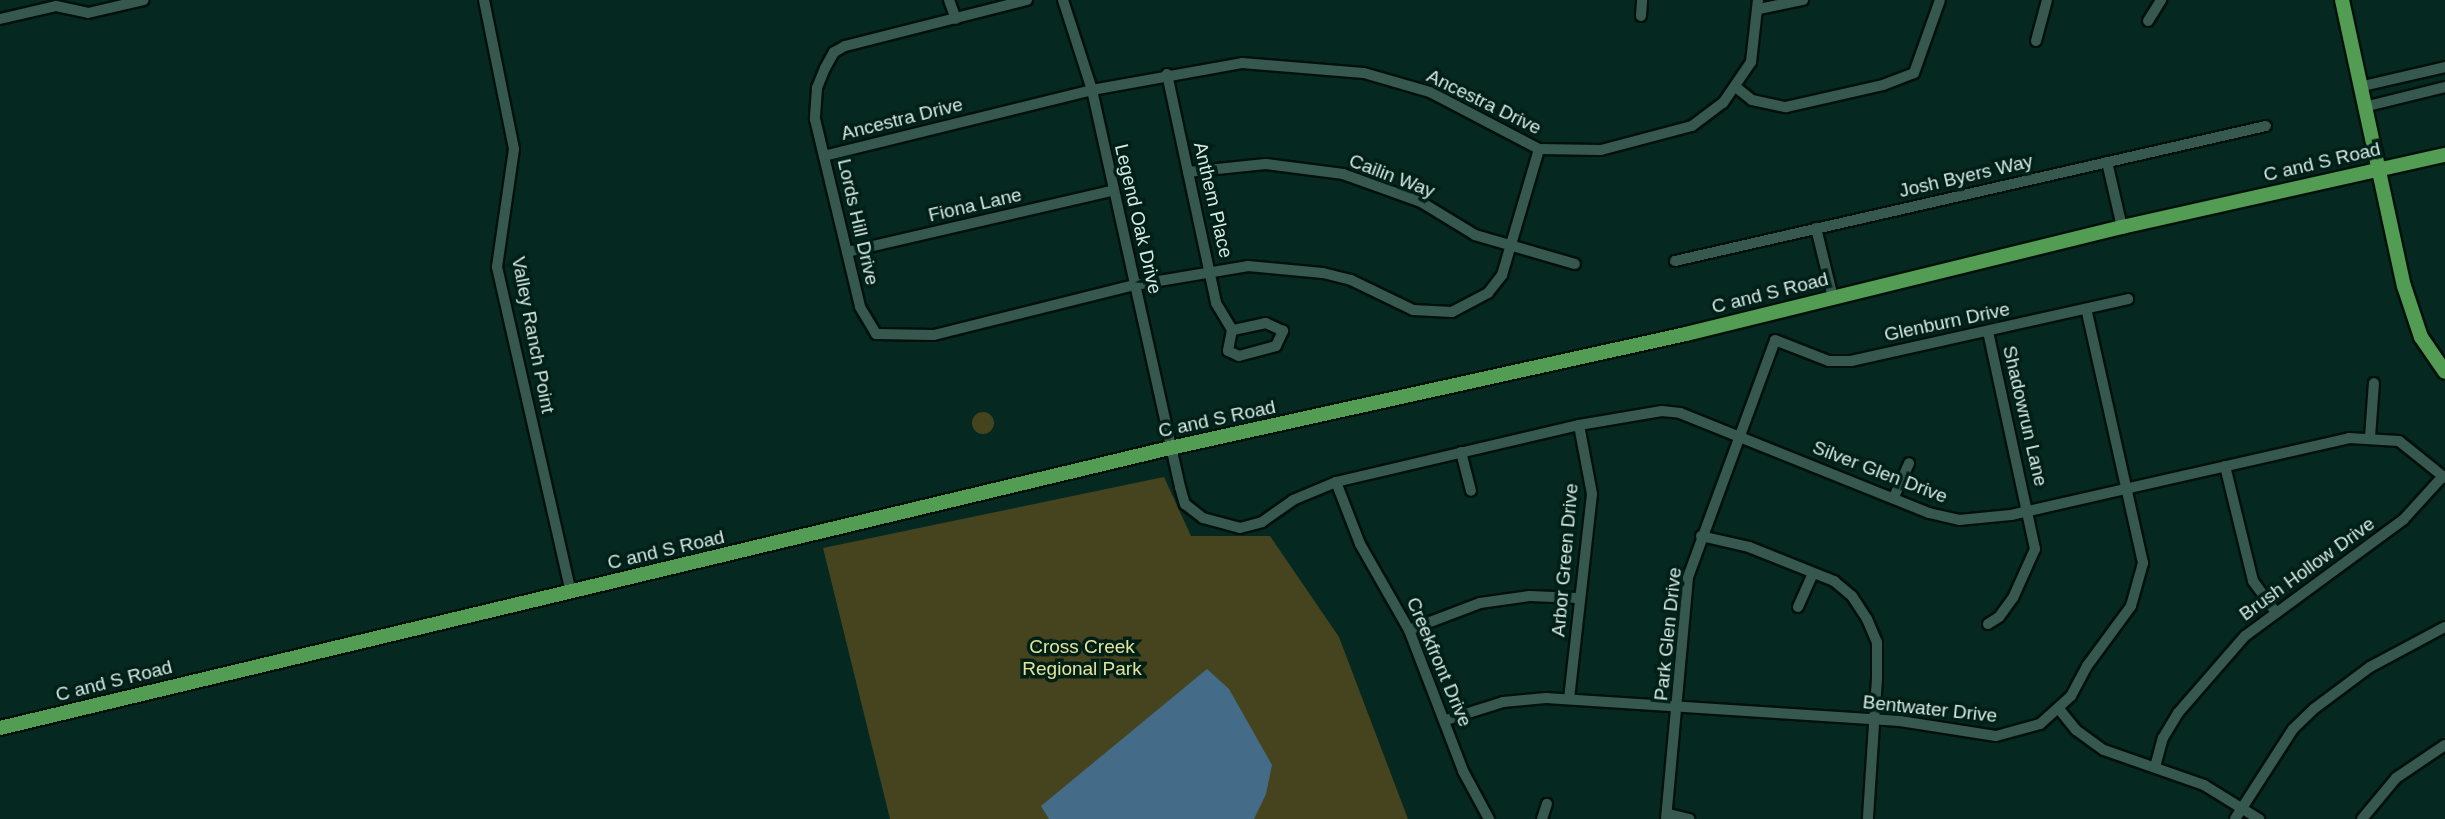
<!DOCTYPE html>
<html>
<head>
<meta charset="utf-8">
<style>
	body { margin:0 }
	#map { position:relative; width:2445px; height:819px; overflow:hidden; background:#052820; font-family:Arial,sans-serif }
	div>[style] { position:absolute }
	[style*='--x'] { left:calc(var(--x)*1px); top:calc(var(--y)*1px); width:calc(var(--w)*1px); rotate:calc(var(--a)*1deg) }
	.green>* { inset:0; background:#45441e }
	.round { border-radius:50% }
	.water>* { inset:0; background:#446c88 }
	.roads { filter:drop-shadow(2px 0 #00100a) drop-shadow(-2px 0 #00100a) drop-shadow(0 2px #00100a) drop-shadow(0 -2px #00100a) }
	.minor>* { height:10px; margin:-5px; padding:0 5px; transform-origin:5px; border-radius:5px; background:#36584e }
	.major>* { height:14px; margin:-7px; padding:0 7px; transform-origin:7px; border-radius:7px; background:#539c54 }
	span { translate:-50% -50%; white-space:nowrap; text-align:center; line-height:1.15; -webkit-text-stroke:7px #001f17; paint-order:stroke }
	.street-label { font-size:19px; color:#d7eae4 }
	.park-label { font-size:19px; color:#e4e49b }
</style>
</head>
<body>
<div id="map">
	<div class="green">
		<i class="round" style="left:972px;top:412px;width:22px;height:22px"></i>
		<i style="clip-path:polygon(1164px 477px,1191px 536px,1270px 536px,1339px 637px,1408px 819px,890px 819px,823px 548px)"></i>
	</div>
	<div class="water">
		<i style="clip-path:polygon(1207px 669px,1229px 689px,1272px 765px,1266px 794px,1254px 819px,1049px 819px,1041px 806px)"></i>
	</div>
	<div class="roads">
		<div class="minor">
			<i style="--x:484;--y:0;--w:152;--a:78.6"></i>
			<i style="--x:514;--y:149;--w:119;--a:98.2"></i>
			<i style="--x:497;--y:267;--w:334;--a:77.2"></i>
			<i style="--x:949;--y:0;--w:20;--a:70"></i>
			<i style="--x:1027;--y:0;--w:188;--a:165.8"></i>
			<i style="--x:845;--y:46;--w:13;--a:151"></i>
			<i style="--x:834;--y:52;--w:18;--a:119"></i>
			<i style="--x:825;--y:68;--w:22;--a:112"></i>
			<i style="--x:817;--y:88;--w:31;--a:94"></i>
			<i style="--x:815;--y:119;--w:193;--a:76.5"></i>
			<i style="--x:860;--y:307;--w:31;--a:59"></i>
			<i style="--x:876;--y:334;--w:58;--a:1"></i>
			<i style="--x:934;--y:335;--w:207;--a:-14"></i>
			<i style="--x:1135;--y:285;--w:115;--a:-9.5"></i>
			<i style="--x:1248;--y:266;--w:75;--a:5.3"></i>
			<i style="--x:1323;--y:273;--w:29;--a:14"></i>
			<i style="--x:1351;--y:280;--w:69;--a:25.8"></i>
			<i style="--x:1413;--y:310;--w:39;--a:3"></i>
			<i style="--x:1452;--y:312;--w:41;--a:-27.8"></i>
			<i style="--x:1488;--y:293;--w:23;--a:-52"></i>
			<i style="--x:1502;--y:275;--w:131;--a:-73.6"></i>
			<i style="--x:1063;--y:0;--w:95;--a:72.1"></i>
			<i style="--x:1092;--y:90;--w:407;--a:77.5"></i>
			<i style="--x:1180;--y:487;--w:18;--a:74"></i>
			<i style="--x:1185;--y:504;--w:23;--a:38"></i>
			<i style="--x:1203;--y:518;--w:38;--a:15"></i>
			<i style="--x:1240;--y:528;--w:23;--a:-15"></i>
			<i style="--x:1262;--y:522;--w:38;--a:-35"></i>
			<i style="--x:1293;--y:500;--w:47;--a:-22.7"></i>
			<i style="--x:1336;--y:482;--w:250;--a:-13.2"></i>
			<i style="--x:1579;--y:425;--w:84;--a:-9.6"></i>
			<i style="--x:1662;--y:411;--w:18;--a:6"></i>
			<i style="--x:1680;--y:413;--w:268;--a:21.9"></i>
			<i style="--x:1929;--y:513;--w:31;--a:13"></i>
			<i style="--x:1959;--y:520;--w:52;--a:-5.5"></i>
			<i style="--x:2011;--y:515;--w:347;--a:-12.8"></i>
			<i style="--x:2349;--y:438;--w:50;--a:3.4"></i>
			<i style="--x:2399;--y:441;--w:59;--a:38.8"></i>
			<i style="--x:1759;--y:9;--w:45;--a:-11.6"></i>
			<i style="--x:1641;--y:16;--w:16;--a:-86"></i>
			<i style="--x:0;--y:19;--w:57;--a:-13.1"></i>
			<i style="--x:56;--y:6;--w:33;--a:12"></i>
			<i style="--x:88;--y:13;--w:57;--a:-13.1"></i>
			<i style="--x:2148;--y:21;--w:25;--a:-58"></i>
			<i style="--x:2036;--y:41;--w:42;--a:-75"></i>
			<i style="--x:1167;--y:74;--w:234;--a:77.9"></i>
			<i style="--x:1216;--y:303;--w:31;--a:59"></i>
			<i style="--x:1232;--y:330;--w:21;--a:101"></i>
			<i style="--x:1228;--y:351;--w:12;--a:24"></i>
			<i style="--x:1239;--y:356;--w:38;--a:-15"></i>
			<i style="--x:1276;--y:346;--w:17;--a:-65"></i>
			<i style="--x:1283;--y:331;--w:19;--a:-155"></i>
			<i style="--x:1266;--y:323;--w:35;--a:168"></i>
			<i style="--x:2363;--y:86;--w:84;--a:-13"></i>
			<i style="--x:1737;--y:88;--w:19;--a:39"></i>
			<i style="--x:1752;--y:100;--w:35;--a:12"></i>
			<i style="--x:1786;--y:107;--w:99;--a:-12.8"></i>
			<i style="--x:1883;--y:85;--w:33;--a:-21"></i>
			<i style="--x:1914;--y:73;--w:77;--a:-70.4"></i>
			<i style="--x:2368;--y:106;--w:79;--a:-13.9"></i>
			<i style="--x:824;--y:156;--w:276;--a:-13.8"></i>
			<i style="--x:1092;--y:90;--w:152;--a:-10.2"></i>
			<i style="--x:1242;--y:63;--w:122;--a:4.7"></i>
			<i style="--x:1364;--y:73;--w:69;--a:16.1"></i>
			<i style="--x:1430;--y:92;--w:123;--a:27.6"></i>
			<i style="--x:1539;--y:149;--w:62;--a:0.9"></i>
			<i style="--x:1601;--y:150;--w:94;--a:-14.8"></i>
			<i style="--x:1692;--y:126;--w:39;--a:-37"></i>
			<i style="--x:1723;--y:103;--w:50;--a:-55.7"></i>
			<i style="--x:1751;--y:62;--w:62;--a:-83.6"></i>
			<i style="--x:2107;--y:162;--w:67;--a:77"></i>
			<i style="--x:1188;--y:172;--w:78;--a:-5.9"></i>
			<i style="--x:1266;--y:164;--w:78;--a:7.4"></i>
			<i style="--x:1343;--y:174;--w:83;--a:19.7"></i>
			<i style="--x:1421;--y:202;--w:63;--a:31.4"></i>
			<i style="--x:1475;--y:235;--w:104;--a:16.2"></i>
			<i style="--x:1816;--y:228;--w:72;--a:76.3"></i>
			<i style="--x:847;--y:252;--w:271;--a:-13"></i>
			<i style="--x:1675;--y:261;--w:606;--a:-12.87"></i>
			<i style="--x:2370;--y:437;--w:54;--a:-85.8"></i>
			<i style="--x:1461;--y:452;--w:40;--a:75.6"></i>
			<i style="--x:2225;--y:466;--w:118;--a:76.3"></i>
			<i style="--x:2253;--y:581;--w:37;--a:54"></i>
			<i style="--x:1336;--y:482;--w:66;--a:68.8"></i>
			<i style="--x:1360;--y:544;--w:99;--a:60.3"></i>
			<i style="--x:1409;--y:630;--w:151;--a:69"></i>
			<i style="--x:1463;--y:771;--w:55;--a:61.6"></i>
			<i style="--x:1894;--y:497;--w:37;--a:-66"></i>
			<i style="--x:1701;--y:536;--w:49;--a:12.9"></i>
			<i style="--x:1749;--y:547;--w:92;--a:21.8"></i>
			<i style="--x:1834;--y:581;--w:23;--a:40"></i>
			<i style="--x:1852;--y:596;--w:27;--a:57"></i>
			<i style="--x:1867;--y:619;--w:25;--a:67"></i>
			<i style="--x:1877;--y:642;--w:36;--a:90"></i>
			<i style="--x:1877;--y:678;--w:141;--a:93.7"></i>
			<i style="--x:1798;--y:607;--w:37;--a:-66"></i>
			<i style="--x:1988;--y:624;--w:13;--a:-32"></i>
			<i style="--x:1999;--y:617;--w:24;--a:-54"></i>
			<i style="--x:2013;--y:598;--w:54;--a:-65.8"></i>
			<i style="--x:2035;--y:549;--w:223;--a:-102.2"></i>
			<i style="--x:1409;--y:630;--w:76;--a:-20.8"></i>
			<i style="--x:1480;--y:603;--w:50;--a:-8"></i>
			<i style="--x:1530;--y:596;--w:48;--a:2.4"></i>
			<i style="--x:1569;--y:699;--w:206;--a:-83.6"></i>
			<i style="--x:1592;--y:494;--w:70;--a:-100.7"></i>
			<i style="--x:2059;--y:709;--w:27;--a:51"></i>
			<i style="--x:2076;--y:730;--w:34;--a:36"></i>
			<i style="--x:2104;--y:750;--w:106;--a:19.3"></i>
			<i style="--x:2204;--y:785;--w:65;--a:31.7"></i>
			<i style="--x:1446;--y:720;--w:60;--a:-17.5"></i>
			<i style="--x:1503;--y:702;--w:43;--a:-5.3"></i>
			<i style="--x:1546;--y:698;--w:355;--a:3.7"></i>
			<i style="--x:1900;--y:721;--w:97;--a:8.9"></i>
			<i style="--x:1996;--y:736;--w:46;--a:-15.3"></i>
			<i style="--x:2040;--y:724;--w:42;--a:-42.1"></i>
			<i style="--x:2071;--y:696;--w:34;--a:-62"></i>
			<i style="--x:2087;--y:666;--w:74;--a:-53.7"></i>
			<i style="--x:2131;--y:606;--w:45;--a:-74.4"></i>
			<i style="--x:2143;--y:563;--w:260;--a:-102.6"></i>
			<i style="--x:2155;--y:767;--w:30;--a:-75"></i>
			<i style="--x:2163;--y:738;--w:29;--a:-59"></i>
			<i style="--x:2178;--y:713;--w:102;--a:-49"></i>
			<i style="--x:2245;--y:636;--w:197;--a:-36.3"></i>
			<i style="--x:2404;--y:519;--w:58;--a:-47.8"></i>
			<i style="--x:1669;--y:814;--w:21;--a:14"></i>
			<i style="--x:1542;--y:819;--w:16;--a:-72"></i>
			<i style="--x:1666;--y:819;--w:243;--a:-84.8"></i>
			<i style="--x:1688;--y:577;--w:252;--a:-69.8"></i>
			<i style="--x:1775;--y:340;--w:58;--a:21.3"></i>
			<i style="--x:1829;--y:361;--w:22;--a:0"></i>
			<i style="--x:1851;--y:361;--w:284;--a:-12.6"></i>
			<i style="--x:2235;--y:819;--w:107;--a:-57.2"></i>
			<i style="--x:2293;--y:729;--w:30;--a:-44"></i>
			<i style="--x:2315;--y:708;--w:69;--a:-36.7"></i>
			<i style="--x:2370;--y:667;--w:85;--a:-28.1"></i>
			<i style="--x:2362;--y:819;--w:53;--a:-50.3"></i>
			<i style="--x:2396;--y:778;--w:59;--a:-34"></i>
		</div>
		<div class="major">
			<i style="--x:2342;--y:0;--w:293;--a:77.8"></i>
			<i style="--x:2404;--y:286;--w:54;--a:71.6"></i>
			<i style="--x:2421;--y:337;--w:42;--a:55.6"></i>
			<i style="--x:0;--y:728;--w:1203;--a:-13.46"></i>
			<i style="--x:1170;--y:448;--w:528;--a:-12.46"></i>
			<i style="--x:1686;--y:334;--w:449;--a:-13.8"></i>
			<i style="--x:2122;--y:227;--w:331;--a:-12.6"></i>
		</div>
	</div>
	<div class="street-label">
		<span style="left:1484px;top:102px;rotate:26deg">Ancestra Drive</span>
		<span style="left:902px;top:119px;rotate:-14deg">Ancestra Drive</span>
		<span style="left:2322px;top:162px;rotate:-13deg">C and S Road</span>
		<span style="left:1392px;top:176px;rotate:21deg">Cailin Way</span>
		<span style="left:1966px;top:176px;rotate:-13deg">Josh Byers Way</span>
		<span style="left:1213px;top:200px;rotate:77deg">Anthem Place</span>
		<span style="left:975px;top:205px;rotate:-13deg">Fiona Lane</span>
		<span style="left:1138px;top:219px;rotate:77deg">Legend Oak Drive</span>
		<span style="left:858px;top:222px;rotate:77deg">Lords Hill Drive</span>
		<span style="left:1770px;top:293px;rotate:-14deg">C and S Road</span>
		<span style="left:1947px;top:322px;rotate:-12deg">Glenburn Drive</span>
		<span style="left:533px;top:335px;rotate:79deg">Valley Ranch Point</span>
		<span style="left:2025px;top:416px;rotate:77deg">Shadowrun Lane</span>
		<span style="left:1217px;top:419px;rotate:-12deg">C and S Road</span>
		<span style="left:1880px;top:472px;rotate:21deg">Silver Glen Drive</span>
		<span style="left:666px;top:550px;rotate:-13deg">C and S Road</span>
		<span style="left:1565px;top:560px;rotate:-85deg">Arbor Green Drive</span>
		<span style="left:2307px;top:569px;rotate:-36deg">Brush Hollow Drive</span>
		<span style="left:1668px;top:634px;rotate:-84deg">Park Glen Drive</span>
		<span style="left:1439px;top:662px;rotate:67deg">Creekfront Drive</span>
		<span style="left:114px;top:681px;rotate:-14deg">C and S Road</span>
		<span style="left:1930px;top:709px;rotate:6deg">Bentwater Drive</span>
	</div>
	<div class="park-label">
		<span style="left:1082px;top:658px">Cross Creek<br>Regional Park</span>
	</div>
</div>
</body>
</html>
